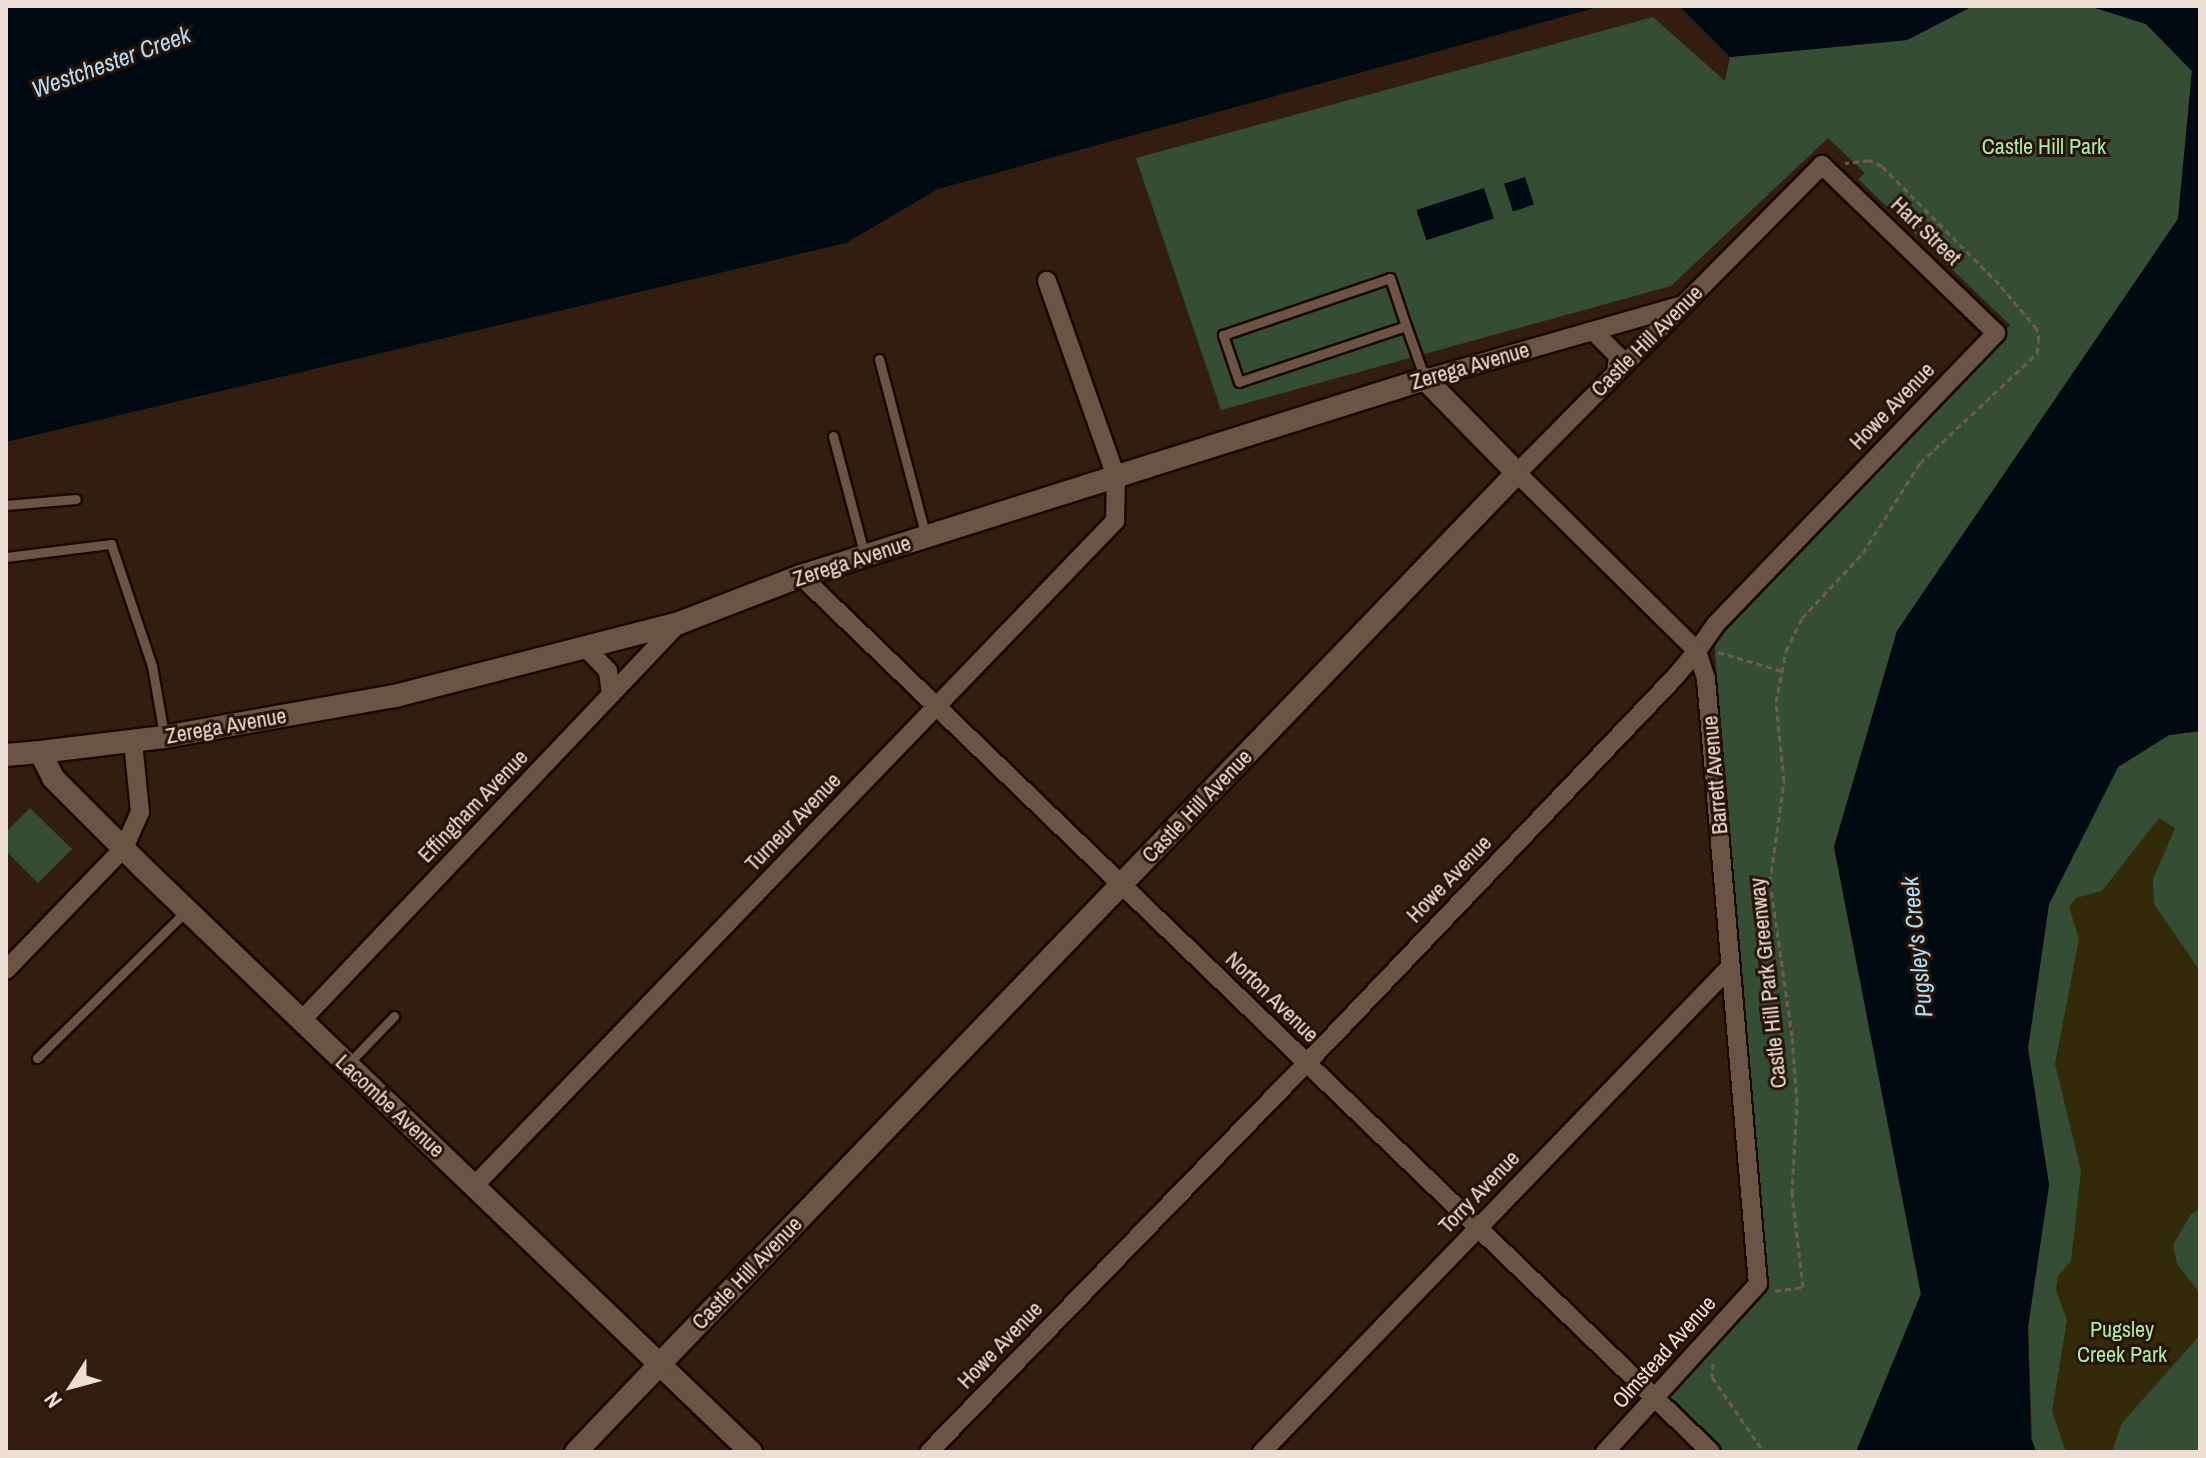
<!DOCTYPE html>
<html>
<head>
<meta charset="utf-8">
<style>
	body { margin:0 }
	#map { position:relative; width:2206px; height:1458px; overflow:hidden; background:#321d10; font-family:"Archivo Narrow",sans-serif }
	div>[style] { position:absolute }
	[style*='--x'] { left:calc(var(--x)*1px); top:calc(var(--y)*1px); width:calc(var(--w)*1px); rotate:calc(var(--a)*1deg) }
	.green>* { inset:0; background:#354d35 }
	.sand>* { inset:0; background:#322a08 }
	.water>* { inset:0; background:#000a13; transform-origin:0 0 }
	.path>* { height:3px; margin-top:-1.5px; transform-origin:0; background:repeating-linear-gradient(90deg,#6f5c51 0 6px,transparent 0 10px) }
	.roads { filter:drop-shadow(2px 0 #190700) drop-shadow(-2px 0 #190700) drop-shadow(0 2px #190700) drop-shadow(0 -2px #190700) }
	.service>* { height:9px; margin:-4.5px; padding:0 4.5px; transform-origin:4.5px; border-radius:4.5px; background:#6c5445 }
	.minor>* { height:18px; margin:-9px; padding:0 9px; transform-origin:9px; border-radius:9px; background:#6c5445 }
	.tertiary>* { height:22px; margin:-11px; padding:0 11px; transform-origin:11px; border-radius:11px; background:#6c5445 }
	.secondary>* { height:22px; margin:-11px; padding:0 11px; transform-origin:11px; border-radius:11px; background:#6c5445 }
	span { translate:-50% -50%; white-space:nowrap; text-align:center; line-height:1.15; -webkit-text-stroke:6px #271407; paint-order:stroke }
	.park-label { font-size:22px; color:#acebaa }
	.street-label { font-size:22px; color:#edded6 }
	.water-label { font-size:24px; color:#afdefd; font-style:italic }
	.frame { position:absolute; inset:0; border:8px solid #edded6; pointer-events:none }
	.north { position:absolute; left:32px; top:1346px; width:80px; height:80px; -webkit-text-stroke:6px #271407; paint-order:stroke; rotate:234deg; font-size:22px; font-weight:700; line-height:32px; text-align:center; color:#edded6 }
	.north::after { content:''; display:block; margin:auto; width:28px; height:36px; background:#edded6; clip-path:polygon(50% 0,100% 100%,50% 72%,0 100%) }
</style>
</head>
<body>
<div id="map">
	<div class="green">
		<i style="clip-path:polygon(1973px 6px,2089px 6px,2146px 24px,2192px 71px,2178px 219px,1897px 631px,1834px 847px,1921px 1294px,1856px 1452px,1719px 1452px,1665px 1398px,1767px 1287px,1714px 641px,2010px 325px,1858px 179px,1865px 173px,1828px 138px,1671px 286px,1221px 410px,1136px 158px,1653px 17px,1725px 81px,1730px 57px,1907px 40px)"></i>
		<i style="clip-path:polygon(2200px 731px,2200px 1452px,2036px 1452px,2032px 1439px,2028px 1327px,2049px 1185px,2028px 1048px,2049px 904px,2118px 767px,2169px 735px)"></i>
		<i style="clip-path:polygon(30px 808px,72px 849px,38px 883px,6px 851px,6px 832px)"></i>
	</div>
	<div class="sand">
		<i style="clip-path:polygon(2159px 818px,2175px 828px,2153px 879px,2154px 904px,2200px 971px,2200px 1210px,2191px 1214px,2173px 1245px,2177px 1264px,2200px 1293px,2200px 1335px,2122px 1423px,2112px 1452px,2066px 1452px,2052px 1411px,2067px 1320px,2056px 1290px,2058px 1276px,2071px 1261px,2081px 1171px,2055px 1064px,2079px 939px,2069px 907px,2076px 898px,2102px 891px)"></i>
	</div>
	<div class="water">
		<i style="clip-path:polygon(6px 6px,1602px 6px,938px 189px,846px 243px,6px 442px)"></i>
		<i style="clip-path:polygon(1679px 6px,1973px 6px,1907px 40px,1730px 57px)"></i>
		<i style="clip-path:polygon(2089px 6px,2200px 6px,2200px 731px,2169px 735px,2118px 767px,2049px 904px,2028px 1048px,2049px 1185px,2028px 1327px,2031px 1439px,2036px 1452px,1856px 1452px,1921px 1294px,1834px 847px,1897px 631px,2178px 219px,2192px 71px,2146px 24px)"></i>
		<i style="left:1525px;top:177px;width:29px;height:22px;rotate:72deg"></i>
		<i style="left:1484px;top:188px;width:32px;height:71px;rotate:72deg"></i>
	</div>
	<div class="path">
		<i style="--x:1718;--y:652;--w:67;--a:16.5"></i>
		<i style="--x:1775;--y:1291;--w:28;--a:-8"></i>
		<i style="--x:1803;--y:1287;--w:94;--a:-96.7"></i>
		<i style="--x:1792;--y:1194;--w:91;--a:-86.9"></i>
		<i style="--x:1797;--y:1103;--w:67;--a:-94.3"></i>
		<i style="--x:1792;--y:1036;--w:156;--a:-98.1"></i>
		<i style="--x:1770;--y:882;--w:102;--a:-82.1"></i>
		<i style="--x:1784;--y:781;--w:79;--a:-95.8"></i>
		<i style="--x:1776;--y:702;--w:52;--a:-78.9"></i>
		<i style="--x:1786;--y:651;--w:37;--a:-64"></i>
		<i style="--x:1802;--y:618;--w:89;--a:-46.8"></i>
		<i style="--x:1863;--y:553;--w:107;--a:-57.7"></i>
		<i style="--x:1920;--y:463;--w:161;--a:-43.2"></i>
		<i style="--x:2037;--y:353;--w:12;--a:-81"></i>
		<i style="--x:2039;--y:341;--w:12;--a:-99"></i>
		<i style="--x:2037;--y:329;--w:59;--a:-130.2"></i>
		<i style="--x:1999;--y:284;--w:166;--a:-134.8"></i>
		<i style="--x:1882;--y:166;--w:14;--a:-155"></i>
		<i style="--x:1869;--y:160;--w:24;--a:173"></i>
		<i style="--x:1713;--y:1363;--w:14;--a:94"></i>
		<i style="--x:1712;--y:1377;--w:91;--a:55.3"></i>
	</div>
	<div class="roads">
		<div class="service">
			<i style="--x:1406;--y:326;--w:176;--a:161.5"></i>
			<i style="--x:1239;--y:382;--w:50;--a:-108.8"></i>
			<i style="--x:1223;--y:335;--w:176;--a:-18.8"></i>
			<i style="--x:1390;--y:278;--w:51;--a:71.6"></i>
			<i style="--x:1406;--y:326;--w:30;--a:70"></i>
			<i style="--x:1416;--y:354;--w:27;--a:70"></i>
			<i style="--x:879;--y:359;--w:184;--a:75.2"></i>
			<i style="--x:833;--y:436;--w:124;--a:75.1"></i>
			<i style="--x:6;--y:505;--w:70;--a:-4.9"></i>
			<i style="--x:6;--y:557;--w:106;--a:-7.1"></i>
			<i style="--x:111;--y:544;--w:129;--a:71.4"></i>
			<i style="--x:152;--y:666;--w:70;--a:80.1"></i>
			<i style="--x:37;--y:1058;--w:209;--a:-44.6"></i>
			<i style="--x:349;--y:1063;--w:65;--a:-46.2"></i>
		</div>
		<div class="minor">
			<i style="--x:1593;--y:331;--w:35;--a:45"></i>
			<i style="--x:1618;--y:356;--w:16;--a:97"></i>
			<i style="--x:1425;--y:379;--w:264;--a:-16"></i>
			<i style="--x:801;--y:576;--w:1263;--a:43.91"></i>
			<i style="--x:585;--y:647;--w:33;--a:46"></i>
			<i style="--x:608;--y:671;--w:23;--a:83"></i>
			<i style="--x:6;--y:970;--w:170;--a:-46"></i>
			<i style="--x:124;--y:848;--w:39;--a:-66"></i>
			<i style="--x:140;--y:812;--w:70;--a:-95.7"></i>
			<i style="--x:301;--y:1021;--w:549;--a:-46.48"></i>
			<i style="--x:474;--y:1186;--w:924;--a:-46.05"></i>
			<i style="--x:1115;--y:521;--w:44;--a:-88.7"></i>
			<i style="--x:1116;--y:477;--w:208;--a:-109.4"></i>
			<i style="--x:929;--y:1452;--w:574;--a:-45.85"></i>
			<i style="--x:1329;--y:1040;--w:501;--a:-46.37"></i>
			<i style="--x:1675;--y:677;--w:34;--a:-50"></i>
			<i style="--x:1697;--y:651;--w:33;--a:-55"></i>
			<i style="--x:1716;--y:624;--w:404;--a:-46.1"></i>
			<i style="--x:1996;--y:333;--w:242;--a:-136"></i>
			<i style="--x:1822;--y:165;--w:433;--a:134.7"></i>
			<i style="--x:1517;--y:473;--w:253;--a:44.7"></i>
			<i style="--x:1697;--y:651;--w:29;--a:72"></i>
			<i style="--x:1706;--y:679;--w:607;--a:85.09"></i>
			<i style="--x:1758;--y:1284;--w:227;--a:132.3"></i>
			<i style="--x:1262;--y:1452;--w:675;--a:-46.02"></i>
		</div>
		<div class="tertiary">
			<i style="--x:40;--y:752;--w:125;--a:-6.9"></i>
			<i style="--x:164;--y:737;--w:235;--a:-10.1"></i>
			<i style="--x:395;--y:696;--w:293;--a:-14.4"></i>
			<i style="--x:679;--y:623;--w:131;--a:-21.1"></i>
			<i style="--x:801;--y:576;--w:654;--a:-17.52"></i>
			<i style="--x:1425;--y:379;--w:132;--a:45.6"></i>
			<i style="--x:1517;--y:473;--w:1238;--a:133.89"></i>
		</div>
		<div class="secondary">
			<i style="--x:6;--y:755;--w:34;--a:-5"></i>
			<i style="--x:40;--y:752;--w:29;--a:63"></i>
			<i style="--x:53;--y:778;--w:127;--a:45"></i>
			<i style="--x:143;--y:868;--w:843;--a:43.85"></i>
			<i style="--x:576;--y:1452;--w:120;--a:-46.3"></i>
		</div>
	</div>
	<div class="park-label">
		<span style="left:2044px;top:147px">Castle Hill Park</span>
		<span style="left:2122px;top:1342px">Pugsley<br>Creek Park</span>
	</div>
	<div class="street-label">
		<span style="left:1926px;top:231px;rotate:44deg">Hart Street</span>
		<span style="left:1647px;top:341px;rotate:-45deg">Castle Hill Avenue</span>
		<span style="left:1470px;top:366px;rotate:-16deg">Zerega Avenue</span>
		<span style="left:1892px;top:406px;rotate:-46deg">Howe Avenue</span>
		<span style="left:852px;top:561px;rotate:-18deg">Zerega Avenue</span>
		<span style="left:226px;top:726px;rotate:-10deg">Zerega Avenue</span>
		<span style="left:1715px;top:775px;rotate:-95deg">Barrett Avenue</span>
		<span style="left:473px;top:806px;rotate:-46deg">Effingham Avenue</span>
		<span style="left:1197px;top:806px;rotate:-46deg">Castle Hill Avenue</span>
		<span style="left:793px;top:822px;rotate:-46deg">Turneur Avenue</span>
		<span style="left:1449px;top:879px;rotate:-46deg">Howe Avenue</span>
		<span style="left:1768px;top:983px;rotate:-96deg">Castle Hill Park Greenway</span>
		<span style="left:1272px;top:997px;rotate:44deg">Norton Avenue</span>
		<span style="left:390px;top:1106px;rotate:43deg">Lacombe Avenue</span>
		<span style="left:1479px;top:1192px;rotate:-46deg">Torry Avenue</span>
		<span style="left:747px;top:1273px;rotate:-46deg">Castle Hill Avenue</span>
		<span style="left:1000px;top:1345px;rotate:-46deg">Howe Avenue</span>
		<span style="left:1664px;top:1352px;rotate:-48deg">Olmstead Avenue</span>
	</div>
	<div class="water-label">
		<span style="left:111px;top:62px;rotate:-20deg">Westchester Creek</span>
		<span style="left:1917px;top:947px;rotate:-96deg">Pugsley's Creek</span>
	</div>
	<div class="frame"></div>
	<div class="north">N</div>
</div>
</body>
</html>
